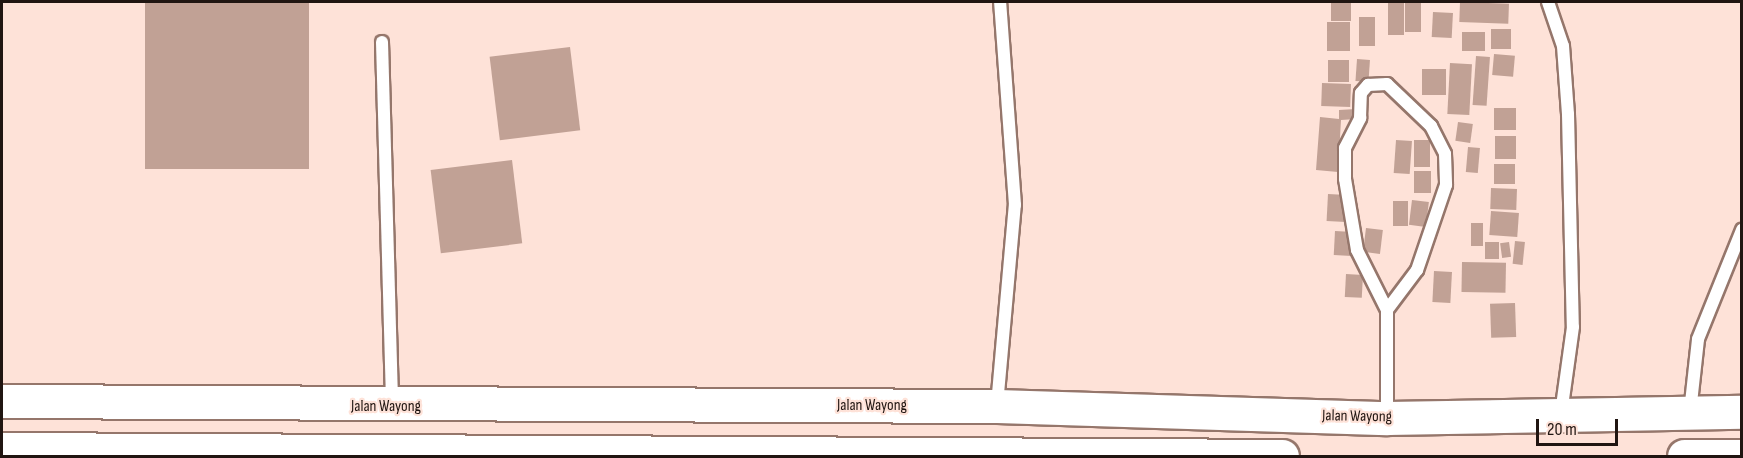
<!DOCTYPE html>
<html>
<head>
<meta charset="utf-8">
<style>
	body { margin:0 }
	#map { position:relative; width:1743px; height:458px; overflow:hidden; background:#fee2d8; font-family:"Sofia Sans Condensed",sans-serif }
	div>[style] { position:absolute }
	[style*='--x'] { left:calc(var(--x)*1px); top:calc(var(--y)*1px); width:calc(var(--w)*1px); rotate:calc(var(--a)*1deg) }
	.building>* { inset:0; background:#c1a195; transform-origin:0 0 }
	.roads { filter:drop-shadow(2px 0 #95766b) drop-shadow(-2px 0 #95766b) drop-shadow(0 2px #95766b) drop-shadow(0 -2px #95766b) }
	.service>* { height:12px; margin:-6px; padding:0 6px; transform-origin:6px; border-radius:6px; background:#fff }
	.secondary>* { height:33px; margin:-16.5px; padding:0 16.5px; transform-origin:16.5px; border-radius:16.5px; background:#fff }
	span { translate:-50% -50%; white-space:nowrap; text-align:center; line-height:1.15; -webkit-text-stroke:4.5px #fee2d8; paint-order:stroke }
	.street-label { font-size:16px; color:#201511 }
	.frame { position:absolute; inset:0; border:3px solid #201511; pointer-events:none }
	.scale { position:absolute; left:1536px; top:419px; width:82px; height:27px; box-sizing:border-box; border:3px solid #201511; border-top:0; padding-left:8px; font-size:18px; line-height:21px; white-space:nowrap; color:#201511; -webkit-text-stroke:4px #fee2d8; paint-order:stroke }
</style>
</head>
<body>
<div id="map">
	<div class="building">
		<i style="left:145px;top:2px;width:164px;height:167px"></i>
		<i style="left:1331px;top:2px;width:20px;height:19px"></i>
		<i style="left:1388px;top:2px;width:16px;height:33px"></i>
		<i style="left:1405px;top:2px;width:16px;height:30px"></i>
		<i style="left:1460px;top:2px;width:49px;height:20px;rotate:2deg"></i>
		<i style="left:1433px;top:12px;width:20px;height:25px;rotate:3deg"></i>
		<i style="left:1359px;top:17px;width:16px;height:29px"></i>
		<i style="left:1350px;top:22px;width:29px;height:23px;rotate:90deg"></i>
		<i style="left:1491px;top:29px;width:20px;height:20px"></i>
		<i style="left:1462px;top:32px;width:23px;height:19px"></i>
		<i style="left:570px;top:47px;width:84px;height:81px;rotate:83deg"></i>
		<i style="left:1494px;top:54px;width:21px;height:21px;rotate:5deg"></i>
		<i style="left:1476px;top:56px;width:14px;height:49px;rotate:4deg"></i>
		<i style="left:1357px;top:59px;width:13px;height:22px;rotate:4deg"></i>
		<i style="left:1328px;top:60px;width:21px;height:22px"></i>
		<i style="left:1450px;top:63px;width:22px;height:51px;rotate:3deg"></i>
		<i style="left:1422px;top:69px;width:24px;height:26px"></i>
		<i style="left:1322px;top:83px;width:29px;height:23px;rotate:2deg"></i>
		<i style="left:1494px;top:108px;width:22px;height:22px"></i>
		<i style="clip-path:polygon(1356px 109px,1356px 119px,1341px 120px,1338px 172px,1316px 170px,1320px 117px,1339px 119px,1339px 110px)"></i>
		<i style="left:1458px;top:122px;width:15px;height:19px;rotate:8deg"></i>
		<i style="left:1495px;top:136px;width:21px;height:23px"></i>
		<i style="left:1396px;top:140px;width:16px;height:33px;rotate:4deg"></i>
		<i style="left:1414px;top:140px;width:16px;height:27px"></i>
		<i style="left:1468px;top:147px;width:12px;height:25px;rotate:5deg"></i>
		<i style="left:512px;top:160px;width:84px;height:82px;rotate:83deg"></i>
		<i style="left:1494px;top:164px;width:21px;height:20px"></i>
		<i style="left:1414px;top:171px;width:17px;height:22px"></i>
		<i style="left:1491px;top:188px;width:26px;height:21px;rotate:2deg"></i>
		<i style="left:1328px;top:194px;width:19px;height:27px;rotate:3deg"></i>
		<i style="left:1412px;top:200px;width:17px;height:25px;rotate:7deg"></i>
		<i style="left:1393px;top:201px;width:15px;height:25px"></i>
		<i style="left:1491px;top:211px;width:28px;height:24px;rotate:4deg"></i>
		<i style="left:1471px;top:223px;width:12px;height:23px"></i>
		<i style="left:1366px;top:228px;width:17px;height:24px;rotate:7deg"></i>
		<i style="left:1335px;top:231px;width:18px;height:24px;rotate:3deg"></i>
		<i style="left:1515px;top:241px;width:10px;height:23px;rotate:6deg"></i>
		<i style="left:1485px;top:242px;width:14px;height:17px"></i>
		<i style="left:1509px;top:242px;width:15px;height:9px;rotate:82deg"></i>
		<i style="left:1462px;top:262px;width:44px;height:30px;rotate:1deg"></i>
		<i style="left:1434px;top:271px;width:18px;height:31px;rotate:3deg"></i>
		<i style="left:1346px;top:274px;width:17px;height:23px;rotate:3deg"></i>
		<i style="left:1515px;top:303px;width:34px;height:25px;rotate:88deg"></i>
	</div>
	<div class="roads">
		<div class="service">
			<i style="--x:1548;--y:2;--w:46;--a:71.2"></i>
			<i style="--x:1563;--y:46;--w:68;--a:85.8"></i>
			<i style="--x:1568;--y:114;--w:213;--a:88.7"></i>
			<i style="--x:1573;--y:327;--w:88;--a:97.9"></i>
			<i style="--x:382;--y:42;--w:361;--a:88.4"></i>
			<i style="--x:997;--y:405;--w:201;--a:-84.9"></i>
			<i style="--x:1015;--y:205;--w:204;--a:-94.2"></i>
			<i style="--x:1690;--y:412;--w:73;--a:-83.7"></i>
			<i style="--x:1698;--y:339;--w:118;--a:-68"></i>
			<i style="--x:1387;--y:417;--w:107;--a:-90"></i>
			<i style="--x:1387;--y:310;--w:67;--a:-116.6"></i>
			<i style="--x:1357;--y:250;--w:72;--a:-99.6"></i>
			<i style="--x:1345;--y:179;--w:31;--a:-90"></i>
			<i style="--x:1345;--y:148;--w:34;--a:-63"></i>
			<i style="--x:1360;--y:118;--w:25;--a:-88"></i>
			<i style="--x:1361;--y:93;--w:11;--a:-49"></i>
			<i style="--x:1368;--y:85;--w:19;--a:-3"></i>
			<i style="--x:1387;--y:84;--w:61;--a:43.7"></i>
			<i style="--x:1431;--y:126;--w:31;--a:63"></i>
			<i style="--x:1445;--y:154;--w:31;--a:88"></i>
			<i style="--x:1446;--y:185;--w:90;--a:108.8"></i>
			<i style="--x:1417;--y:270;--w:50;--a:126.9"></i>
		</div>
		<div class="secondary">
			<i style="--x:2;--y:401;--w:995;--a:0.29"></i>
			<i style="--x:997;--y:406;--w:390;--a:1.8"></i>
			<i style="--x:1387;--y:418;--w:355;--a:-1"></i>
			<i style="--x:2;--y:449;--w:1280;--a:0.31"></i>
			<i style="--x:1684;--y:456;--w:58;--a:0"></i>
		</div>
	</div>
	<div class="street-label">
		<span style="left:872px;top:406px">Jalan Wayong</span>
		<span style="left:386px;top:407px">Jalan Wayong</span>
		<span style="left:1357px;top:417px;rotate:1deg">Jalan Wayong</span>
	</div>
	<div class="frame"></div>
	<div class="scale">20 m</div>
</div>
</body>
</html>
